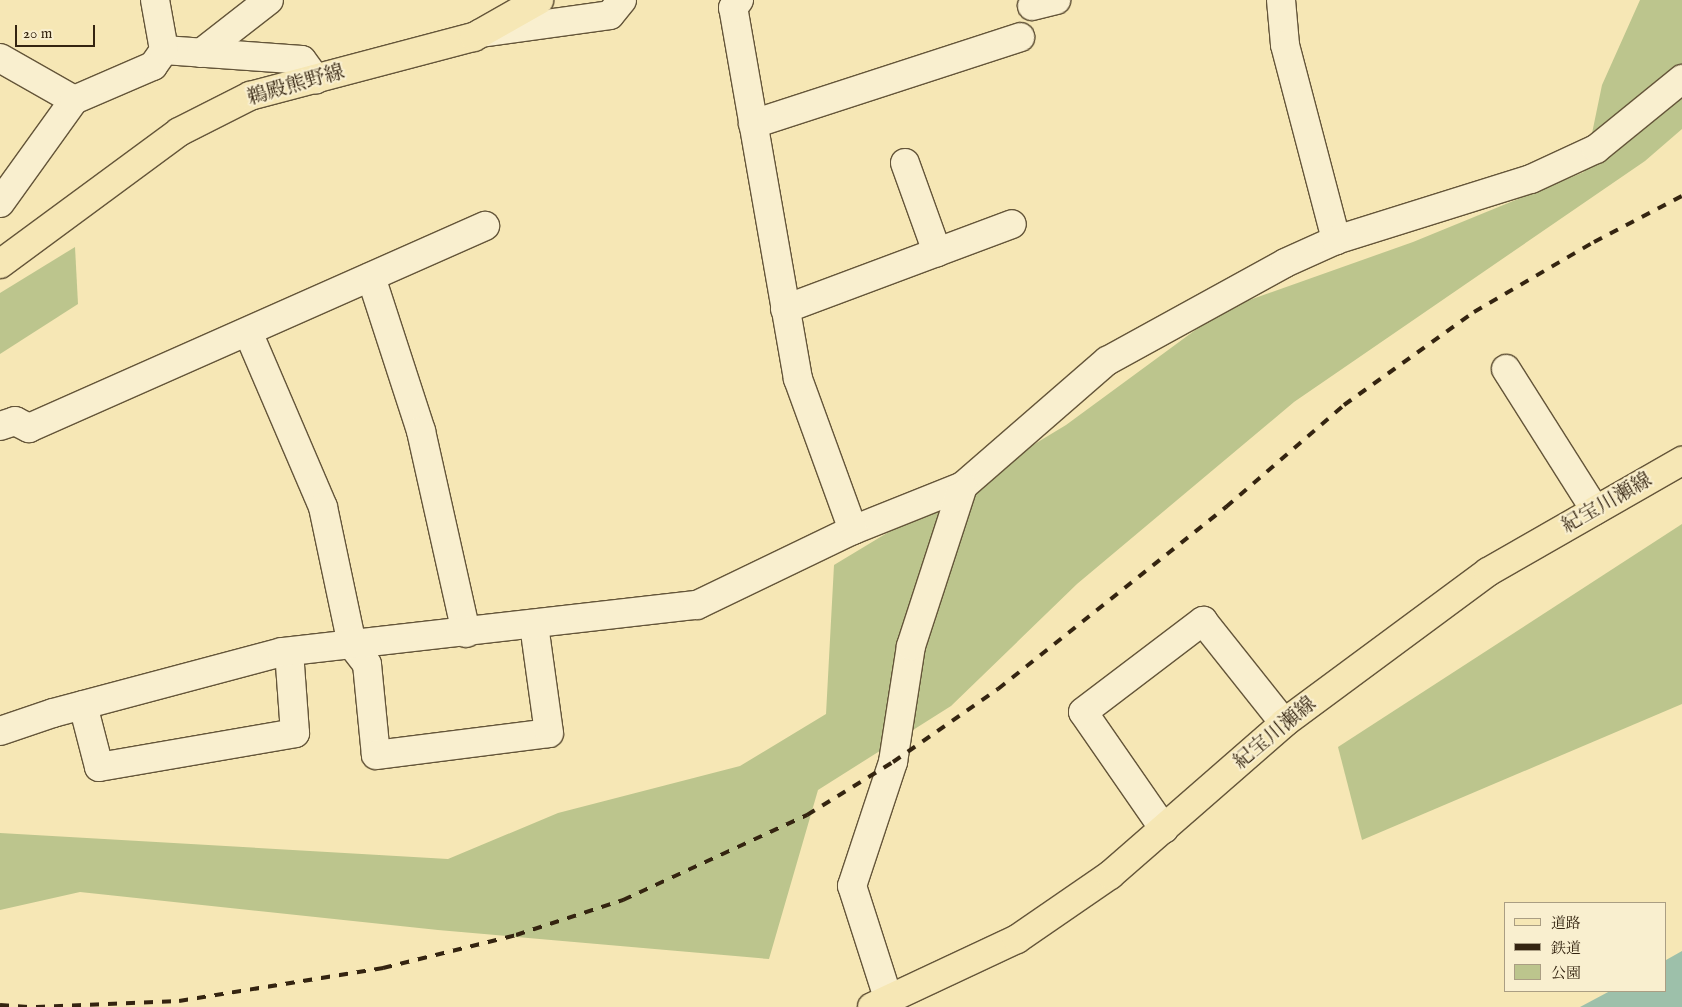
<!DOCTYPE html>
<html>
<head>
<meta charset="utf-8">
<style>
	body { margin:0 }
	#map { position:relative; width:1682px; height:1007px; overflow:hidden; background:#f6e7b5; font-family:"IM FELL English","Noto Serif JP",serif }
	div>[style] { position:absolute }
	[style*='--x'] { left:calc(var(--x)*1px); top:calc(var(--y)*1px); width:calc(var(--w)*1px); rotate:calc(var(--a)*1deg) }
	.green>* { inset:0; background:#bcc58d }
	.water>* { inset:0; background:#9dc0aa }
	.roads { filter:drop-shadow(1px 0 #645539) drop-shadow(-1px 0 #645539) drop-shadow(0 1px #645539) drop-shadow(0 -1px #645539) }
	.minor>* { height:28px; margin:-14px; padding:0 14px; transform-origin:14px; border-radius:14px; background:#f9efcf }
	.major>* { height:28px; margin:-14px; padding:0 14px; transform-origin:14px; border-radius:14px; background:#f6e7b5 }
	.rail>* { height:4px; margin-top:-2px; transform-origin:0; background:repeating-linear-gradient(90deg,#342410 0 9px,transparent 0 18px) }
	span { translate:-50% -50%; white-space:nowrap; text-align:center; line-height:1.15; -webkit-text-stroke:4px #f9efcf; paint-order:stroke }
	.street-label { font-size:20px; color:#342410 }
	.legend { position:absolute; left:1504px; top:902px; width:162px; height:90px; box-sizing:border-box; background:#f9efcf; border:1px solid #aa9e83; margin:0; padding:6px 9px; list-style:none; font-size:15px; color:#342410 }
	.legend li { display:flex; align-items:center; gap:10px; height:25px }
	.legend b { width:25px; border:1px solid #aa9e83 }
	.scale { position:absolute; left:15px; top:25px; width:80px; height:22px; box-sizing:border-box; border:2px solid #342410; border-top:0; padding-left:6px; font-size:15px; line-height:18px; white-space:nowrap; color:#342410; -webkit-text-stroke:4px #f9efcf; paint-order:stroke }
</style>
</head>
<body>
<div id="map">
	<div class="green">
		<i style="clip-path:polygon(1640px 0,1682px 0,1682px 129px,1645px 161px,1294px 402px,1077px 584px,951px 706px,818px 790px,769px 959px,438px 930px,80px 892px,0 910px,0 833px,448px 859px,558px 813px,740px 766px,826px 714px,834px 565px,1066px 425px,1224px 309px,1413px 242px,1584px 172px,1602px 85px)"></i>
		<i style="clip-path:polygon(75px 247px,78px 304px,0 354px,0 293px)"></i>
		<i style="clip-path:polygon(1682px 524px,1682px 704px,1362px 840px,1338px 747px)"></i>
	</div>
	<div class="water">
		<i style="clip-path:polygon(1682px 951px,1682px 1007px,1580px 1007px,1610px 991px,1666px 991px,1666px 960px)"></i>
	</div>
	<div class="roads">
		<div class="minor">
			<i style="--x:1281;--y:0;--w:45;--a:84.9"></i>
			<i style="--x:1285;--y:45;--w:202;--a:75.3"></i>
			<i style="--x:1032;--y:6;--w:25;--a:-14"></i>
			<i style="--x:481;--y:33;--w:130;--a:-7.9"></i>
			<i style="--x:610;--y:15;--w:19;--a:-51"></i>
			<i style="--x:164;--y:50;--w:138;--a:4.1"></i>
			<i style="--x:302;--y:60;--w:24;--a:54"></i>
			<i style="--x:201;--y:53;--w:86;--a:-37.9"></i>
			<i style="--x:0;--y:58;--w:85;--a:29.6"></i>
			<i style="--x:753;--y:124;--w:281;--a:-18"></i>
			<i style="--x:905;--y:163;--w:95;--a:70.2"></i>
			<i style="--x:0;--y:203;--w:127;--a:-54.3"></i>
			<i style="--x:74;--y:100;--w:86;--a:-23.3"></i>
			<i style="--x:153;--y:66;--w:19;--a:-55"></i>
			<i style="--x:164;--y:50;--w:51;--a:-100.2"></i>
			<i style="--x:371;--y:277;--w:162;--a:72"></i>
			<i style="--x:421;--y:431;--w:207;--a:77.4"></i>
			<i style="--x:785;--y:309;--w:242;--a:-20.5"></i>
			<i style="--x:248;--y:332;--w:190;--a:66.8"></i>
			<i style="--x:323;--y:507;--w:141;--a:78.1"></i>
			<i style="--x:352;--y:645;--w:24;--a:52"></i>
			<i style="--x:367;--y:664;--w:91;--a:84.4"></i>
			<i style="--x:376;--y:755;--w:174;--a:-7.2"></i>
			<i style="--x:549;--y:733;--w:109;--a:-97.9"></i>
			<i style="--x:1506;--y:369;--w:167;--a:57.7"></i>
			<i style="--x:0;--y:426;--w:16;--a:-18"></i>
			<i style="--x:15;--y:421;--w:16;--a:27"></i>
			<i style="--x:29;--y:428;--w:499;--a:-23.9"></i>
			<i style="--x:853;--y:530;--w:118;--a:-21.8"></i>
			<i style="--x:963;--y:486;--w:191;--a:-41"></i>
			<i style="--x:1107;--y:361;--w:203;--a:-28.8"></i>
			<i style="--x:1285;--y:263;--w:56;--a:-24.3"></i>
			<i style="--x:1336;--y:240;--w:204;--a:-17.4"></i>
			<i style="--x:1531;--y:179;--w:72;--a:-24.8"></i>
			<i style="--x:1596;--y:149;--w:111;--a:-39.1"></i>
			<i style="--x:83;--y:705;--w:64;--a:75.5"></i>
			<i style="--x:99;--y:767;--w:199;--a:-9.8"></i>
			<i style="--x:295;--y:733;--w:81;--a:-94.2"></i>
			<i style="--x:0;--y:731;--w:56;--a:-18.8"></i>
			<i style="--x:53;--y:713;--w:237;--a:-14.9"></i>
			<i style="--x:282;--y:652;--w:418;--a:-6.5"></i>
			<i style="--x:697;--y:605;--w:173;--a:-25.7"></i>
			<i style="--x:853;--y:530;--w:161;--a:-110"></i>
			<i style="--x:798;--y:379;--w:377;--a:-99.9"></i>
			<i style="--x:733;--y:8;--w:10;--a:-53"></i>
			<i style="--x:1164;--y:829;--w:142;--a:-124.7"></i>
			<i style="--x:1083;--y:712;--w:151;--a:-37.2"></i>
			<i style="--x:1203;--y:621;--w:130;--a:51.5"></i>
			<i style="--x:889;--y:1001;--w:121;--a:-107.8"></i>
			<i style="--x:852;--y:886;--w:131;--a:-71.7"></i>
			<i style="--x:893;--y:762;--w:117;--a:-81.2"></i>
			<i style="--x:911;--y:646;--w:168;--a:-72"></i>
		</div>
		<div class="major">
			<i style="--x:0;--y:264;--w:222;--a:-36.4"></i>
			<i style="--x:179;--y:132;--w:80;--a:-26.9"></i>
			<i style="--x:250;--y:96;--w:232;--a:-14.8"></i>
			<i style="--x:474;--y:37;--w:75;--a:-29.6"></i>
			<i style="--x:872;--y:1007;--w:160;--a:-25.1"></i>
			<i style="--x:1017;--y:939;--w:113;--a:-34.5"></i>
			<i style="--x:1110;--y:875;--w:231;--a:-41.1"></i>
			<i style="--x:1284;--y:723;--w:254;--a:-36.5"></i>
			<i style="--x:1488;--y:572;--w:224;--a:-29.8"></i>
		</div>
	</div>
	<div class="rail">
		<i style="--x:0;--y:1005;--w:32;--a:4"></i>
		<i style="--x:36;--y:1007;--w:143;--a:-2.4"></i>
		<i style="--x:179;--y:1001;--w:207;--a:-9.2"></i>
		<i style="--x:383;--y:968;--w:137;--a:-13.9"></i>
		<i style="--x:516;--y:935;--w:113;--a:-18.1"></i>
		<i style="--x:623;--y:900;--w:203;--a:-24.8"></i>
		<i style="--x:807;--y:815;--w:101;--a:-31.6"></i>
		<i style="--x:893;--y:762;--w:128;--a:-34.8"></i>
		<i style="--x:998;--y:689;--w:292;--a:-38.6"></i>
		<i style="--x:1226;--y:507;--w:156;--a:-40.8"></i>
		<i style="--x:1344;--y:405;--w:160;--a:-35.6"></i>
		<i style="--x:1474;--y:312;--w:139;--a:-30.3"></i>
		<i style="--x:1594;--y:242;--w:99;--a:-27.6"></i>
	</div>
	<div class="street-label">
		<span style="left:296px;top:85px;rotate:-16deg">鵜殿熊野線</span>
		<span style="left:1607px;top:503px;rotate:-30deg">紀宝川瀬線</span>
		<span style="left:1275px;top:733px;rotate:-40deg">紀宝川瀬線</span>
	</div>
	<ul class="legend">
	<li><b style="height:6px;background:#f6e7b5"></b>道路</li>
	<li><b style="height:6px;background:#342410"></b>鉄道</li>
	<li><b style="height:14px;background:#bcc58d"></b>公園</li>
	</ul>
	<div class="scale">20 m</div>
</div>
</body>
</html>
